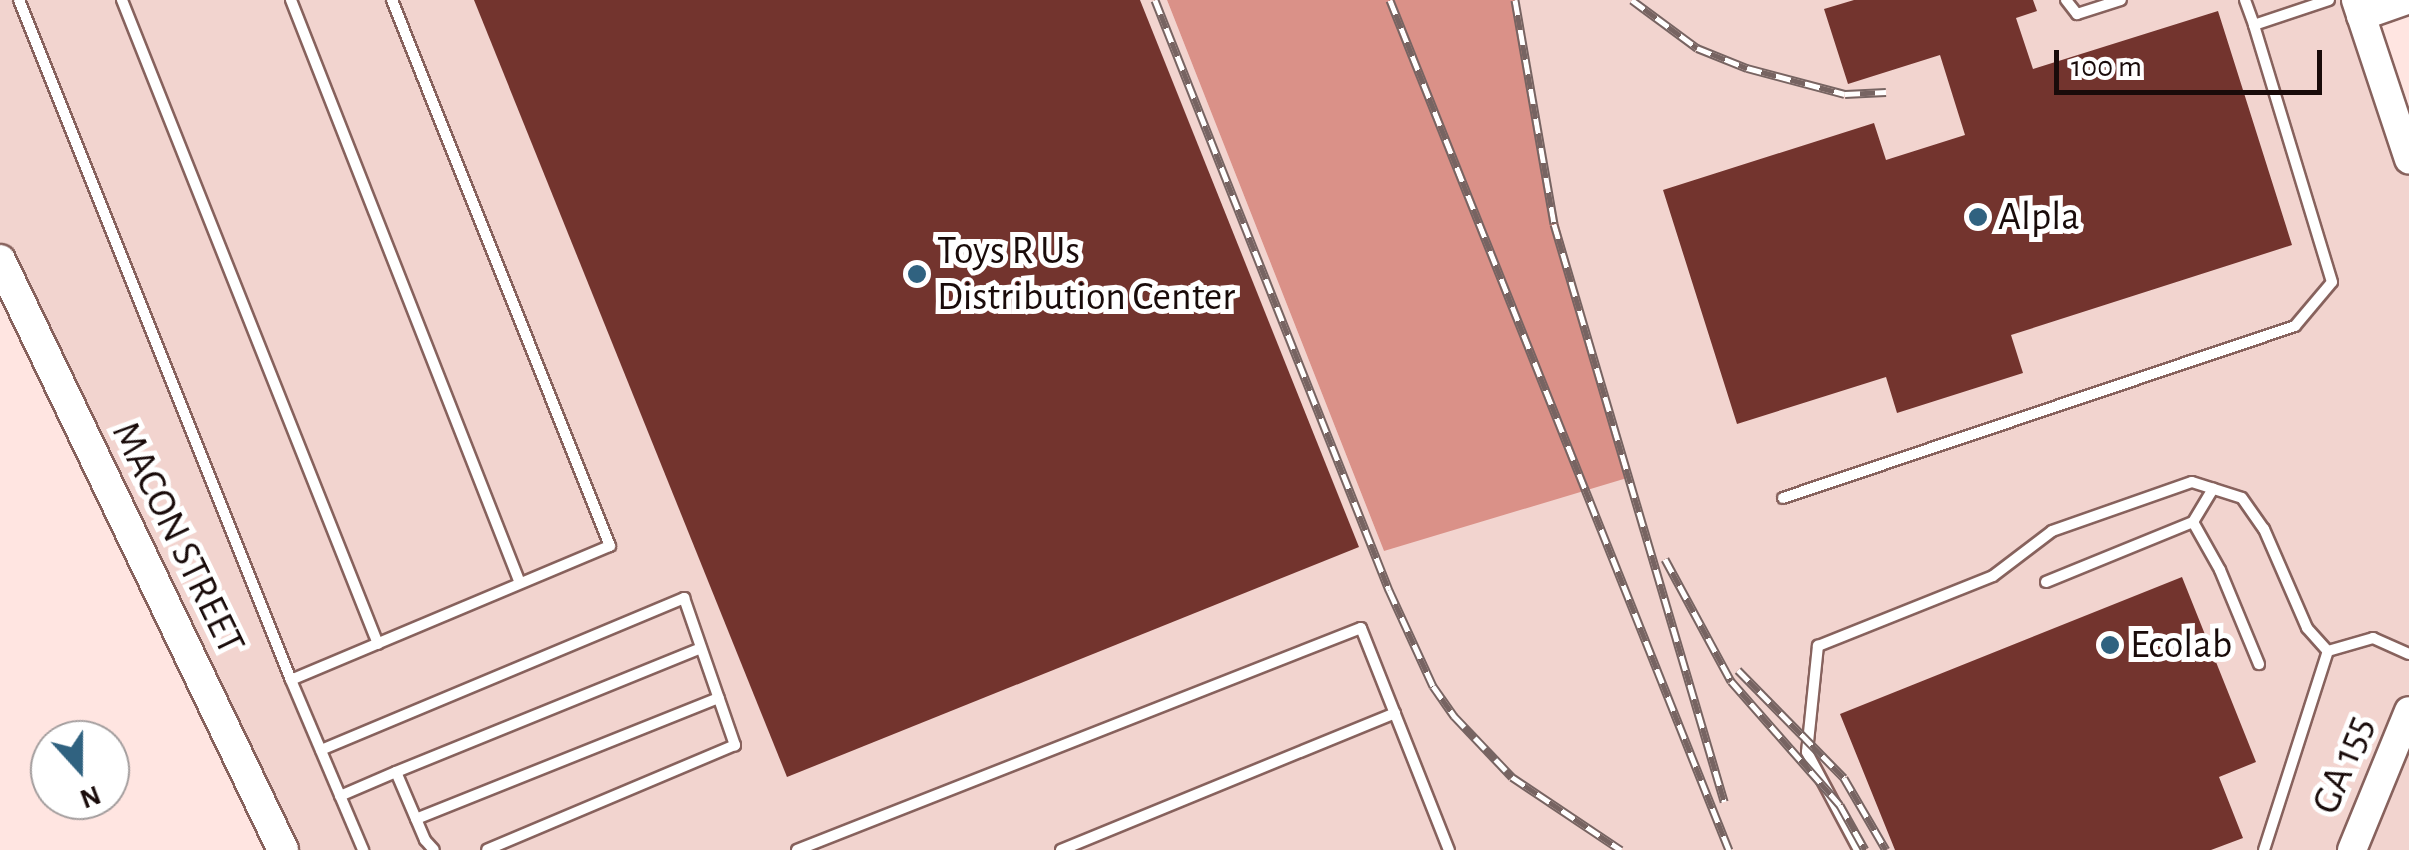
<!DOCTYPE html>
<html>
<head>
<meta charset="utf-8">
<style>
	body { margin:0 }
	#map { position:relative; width:2409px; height:850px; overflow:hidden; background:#ffe5e1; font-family:"Alegreya Sans",sans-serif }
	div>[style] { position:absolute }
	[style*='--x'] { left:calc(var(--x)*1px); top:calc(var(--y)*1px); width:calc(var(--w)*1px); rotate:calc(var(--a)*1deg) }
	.built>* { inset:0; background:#f2d4cf }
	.forest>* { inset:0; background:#da9188 }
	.building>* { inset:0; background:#73342e }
	.roads { filter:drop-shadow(2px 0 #87625d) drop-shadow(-2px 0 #87625d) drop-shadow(0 2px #87625d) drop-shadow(0 -2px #87625d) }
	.lane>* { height:10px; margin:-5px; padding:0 5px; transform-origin:5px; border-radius:5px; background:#fff }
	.secondary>* { height:28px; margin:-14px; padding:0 14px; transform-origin:14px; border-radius:14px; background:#fff }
	.primary>* { height:30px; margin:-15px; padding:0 15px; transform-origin:15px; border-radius:15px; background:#fff }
	.rail>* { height:9px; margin-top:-4.5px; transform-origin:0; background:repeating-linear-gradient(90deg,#fff 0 15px,#776462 0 30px); box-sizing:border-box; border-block:2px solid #776462 }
	.dots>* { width:28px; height:28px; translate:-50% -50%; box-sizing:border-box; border:5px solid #fff; border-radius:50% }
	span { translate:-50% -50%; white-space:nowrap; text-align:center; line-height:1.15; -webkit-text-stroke:10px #fff; paint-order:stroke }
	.poi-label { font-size:40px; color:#190b0a }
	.left { translate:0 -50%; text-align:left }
	.street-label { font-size:40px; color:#190b0a }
	.north { position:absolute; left:30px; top:720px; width:100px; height:100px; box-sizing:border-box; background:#fff; border:2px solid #a39d9d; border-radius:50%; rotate:159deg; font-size:28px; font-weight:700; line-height:40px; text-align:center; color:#190b0a }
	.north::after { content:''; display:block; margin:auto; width:35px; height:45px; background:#306280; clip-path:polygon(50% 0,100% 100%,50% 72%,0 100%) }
	.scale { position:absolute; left:2054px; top:50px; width:268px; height:45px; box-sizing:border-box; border:5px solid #190b0a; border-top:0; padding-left:12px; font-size:30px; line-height:35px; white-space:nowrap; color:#190b0a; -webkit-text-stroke:8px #fff; paint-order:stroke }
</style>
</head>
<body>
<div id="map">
	<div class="built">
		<i style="clip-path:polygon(0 0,1167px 0,1384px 551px,1541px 159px,1514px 0,2368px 0,2409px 122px,2409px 850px,279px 850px,0 259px)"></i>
	</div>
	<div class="forest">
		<i style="clip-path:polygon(1167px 0,1514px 0,1541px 159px,1627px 478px,1384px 551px)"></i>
	</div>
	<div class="building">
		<i style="clip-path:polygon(474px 0,1140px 0,1359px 547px,787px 777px)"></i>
		<i style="clip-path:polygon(1854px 0,2033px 0,2037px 11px,2016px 18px,2033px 69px,2218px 11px,2292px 245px,2011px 335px,2023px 373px,1897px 413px,1886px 377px,1737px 424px,1663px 190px,1874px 123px,1886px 160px,1965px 135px,1940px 55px,1848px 84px,1824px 9px)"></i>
		<i style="clip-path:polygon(2182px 577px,2256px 762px,2219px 777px,2243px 838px,2211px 850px,1895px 850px,1840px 714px)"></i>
	</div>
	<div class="roads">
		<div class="lane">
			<i style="--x:19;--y:0;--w:732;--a:68.2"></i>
			<i style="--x:291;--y:680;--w:346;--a:-22.8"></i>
			<i style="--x:610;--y:546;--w:588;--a:-111.77"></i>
			<i style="--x:122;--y:0;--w:693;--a:68.32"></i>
			<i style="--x:291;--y:0;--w:626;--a:68.56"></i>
			<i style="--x:2066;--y:0;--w:18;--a:52"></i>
			<i style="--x:2077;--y:14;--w:46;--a:-17.7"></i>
			<i style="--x:2245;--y:0;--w:27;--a:70"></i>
			<i style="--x:2254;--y:25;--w:79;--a:-18.4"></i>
			<i style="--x:1783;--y:498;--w:540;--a:-18.57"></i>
			<i style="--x:2295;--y:326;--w:57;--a:-49.9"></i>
			<i style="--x:2332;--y:282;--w:269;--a:-106.9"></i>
			<i style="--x:2193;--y:522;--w:55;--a:60.6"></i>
			<i style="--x:2220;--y:570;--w:102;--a:67.5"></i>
			<i style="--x:2046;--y:582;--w:159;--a:-22.2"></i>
			<i style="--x:2193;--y:522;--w:39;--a:-59"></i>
			<i style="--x:291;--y:680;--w:185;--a:67"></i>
			<i style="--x:321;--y:750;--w:394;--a:-22.7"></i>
			<i style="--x:684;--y:598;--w:156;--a:70.9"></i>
			<i style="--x:735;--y:745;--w:269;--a:157.1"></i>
			<i style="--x:396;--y:772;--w:329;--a:-22.1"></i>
			<i style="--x:340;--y:796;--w:61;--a:-23.2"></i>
			<i style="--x:396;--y:772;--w:74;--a:66.9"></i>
			<i style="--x:425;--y:840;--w:13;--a:48"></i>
			<i style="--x:416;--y:819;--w:326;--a:-21.8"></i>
			<i style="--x:797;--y:850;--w:606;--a:-21.49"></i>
			<i style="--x:1361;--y:628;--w:239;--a:68.4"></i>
			<i style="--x:1061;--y:850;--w:361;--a:-22.3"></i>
			<i style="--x:1859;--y:850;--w:111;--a:-118"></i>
			<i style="--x:1807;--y:752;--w:107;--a:-84.1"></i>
			<i style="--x:1818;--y:646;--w:188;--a:-21.8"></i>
			<i style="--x:1993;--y:576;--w:74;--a:-37.3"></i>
			<i style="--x:2052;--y:531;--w:148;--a:-19.3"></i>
			<i style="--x:2192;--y:482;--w:52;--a:17.7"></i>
			<i style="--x:2242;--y:498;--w:38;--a:55"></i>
			<i style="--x:2264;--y:529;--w:108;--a:66.5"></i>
			<i style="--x:2307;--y:628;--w:31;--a:48"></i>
			<i style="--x:2328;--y:651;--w:47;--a:-16.1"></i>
			<i style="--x:2373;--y:638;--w:39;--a:24"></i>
			<i style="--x:2264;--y:850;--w:209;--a:-72.2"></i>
		</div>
		<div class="secondary">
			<i style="--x:2356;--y:0;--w:168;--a:71.6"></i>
			<i style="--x:2361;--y:16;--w:49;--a:-19.2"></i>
			<i style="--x:2352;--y:850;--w:150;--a:-67.7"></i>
		</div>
		<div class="primary">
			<i style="--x:0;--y:260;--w:654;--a:64.37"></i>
		</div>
	</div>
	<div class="rail">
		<i style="--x:1155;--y:0;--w:635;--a:68.37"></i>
		<i style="--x:1389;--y:590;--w:106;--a:65.4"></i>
		<i style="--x:1433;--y:686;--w:37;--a:55"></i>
		<i style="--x:1454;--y:716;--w:84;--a:46.4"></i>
		<i style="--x:1512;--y:777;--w:131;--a:33.8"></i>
		<i style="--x:1390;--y:0;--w:915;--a:68.26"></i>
		<i style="--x:1515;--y:0;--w:227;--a:80.1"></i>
		<i style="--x:1554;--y:224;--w:602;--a:73.58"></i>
		<i style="--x:1632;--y:0;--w:81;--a:36.4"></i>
		<i style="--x:1697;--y:48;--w:54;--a:21.8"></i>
		<i style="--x:1747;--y:68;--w:101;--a:14.9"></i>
		<i style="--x:1845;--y:94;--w:41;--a:-2.8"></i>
		<i style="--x:1665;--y:559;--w:139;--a:61.6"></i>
		<i style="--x:1731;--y:681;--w:165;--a:48.7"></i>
		<i style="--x:1840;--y:805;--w:51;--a:60.9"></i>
		<i style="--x:1738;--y:670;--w:151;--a:45.5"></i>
		<i style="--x:1844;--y:778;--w:83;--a:59.7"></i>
	</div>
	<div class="dots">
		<i style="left:1978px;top:217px;background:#306280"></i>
		<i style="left:917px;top:274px;background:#306280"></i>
		<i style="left:2110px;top:645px;background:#306280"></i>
	</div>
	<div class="poi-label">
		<span class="left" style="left:1998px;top:217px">Alpla</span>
		<span class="left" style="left:937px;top:274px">Toys R Us<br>Distribution Center</span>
		<span class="left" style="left:2130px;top:645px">Ecolab</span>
	</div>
	<div class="street-label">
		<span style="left:178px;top:538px;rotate:64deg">MACON STREET</span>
		<span style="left:2343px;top:765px;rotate:-68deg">GA 155</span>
	</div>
	<div class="north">N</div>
	<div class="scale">100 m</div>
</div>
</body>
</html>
